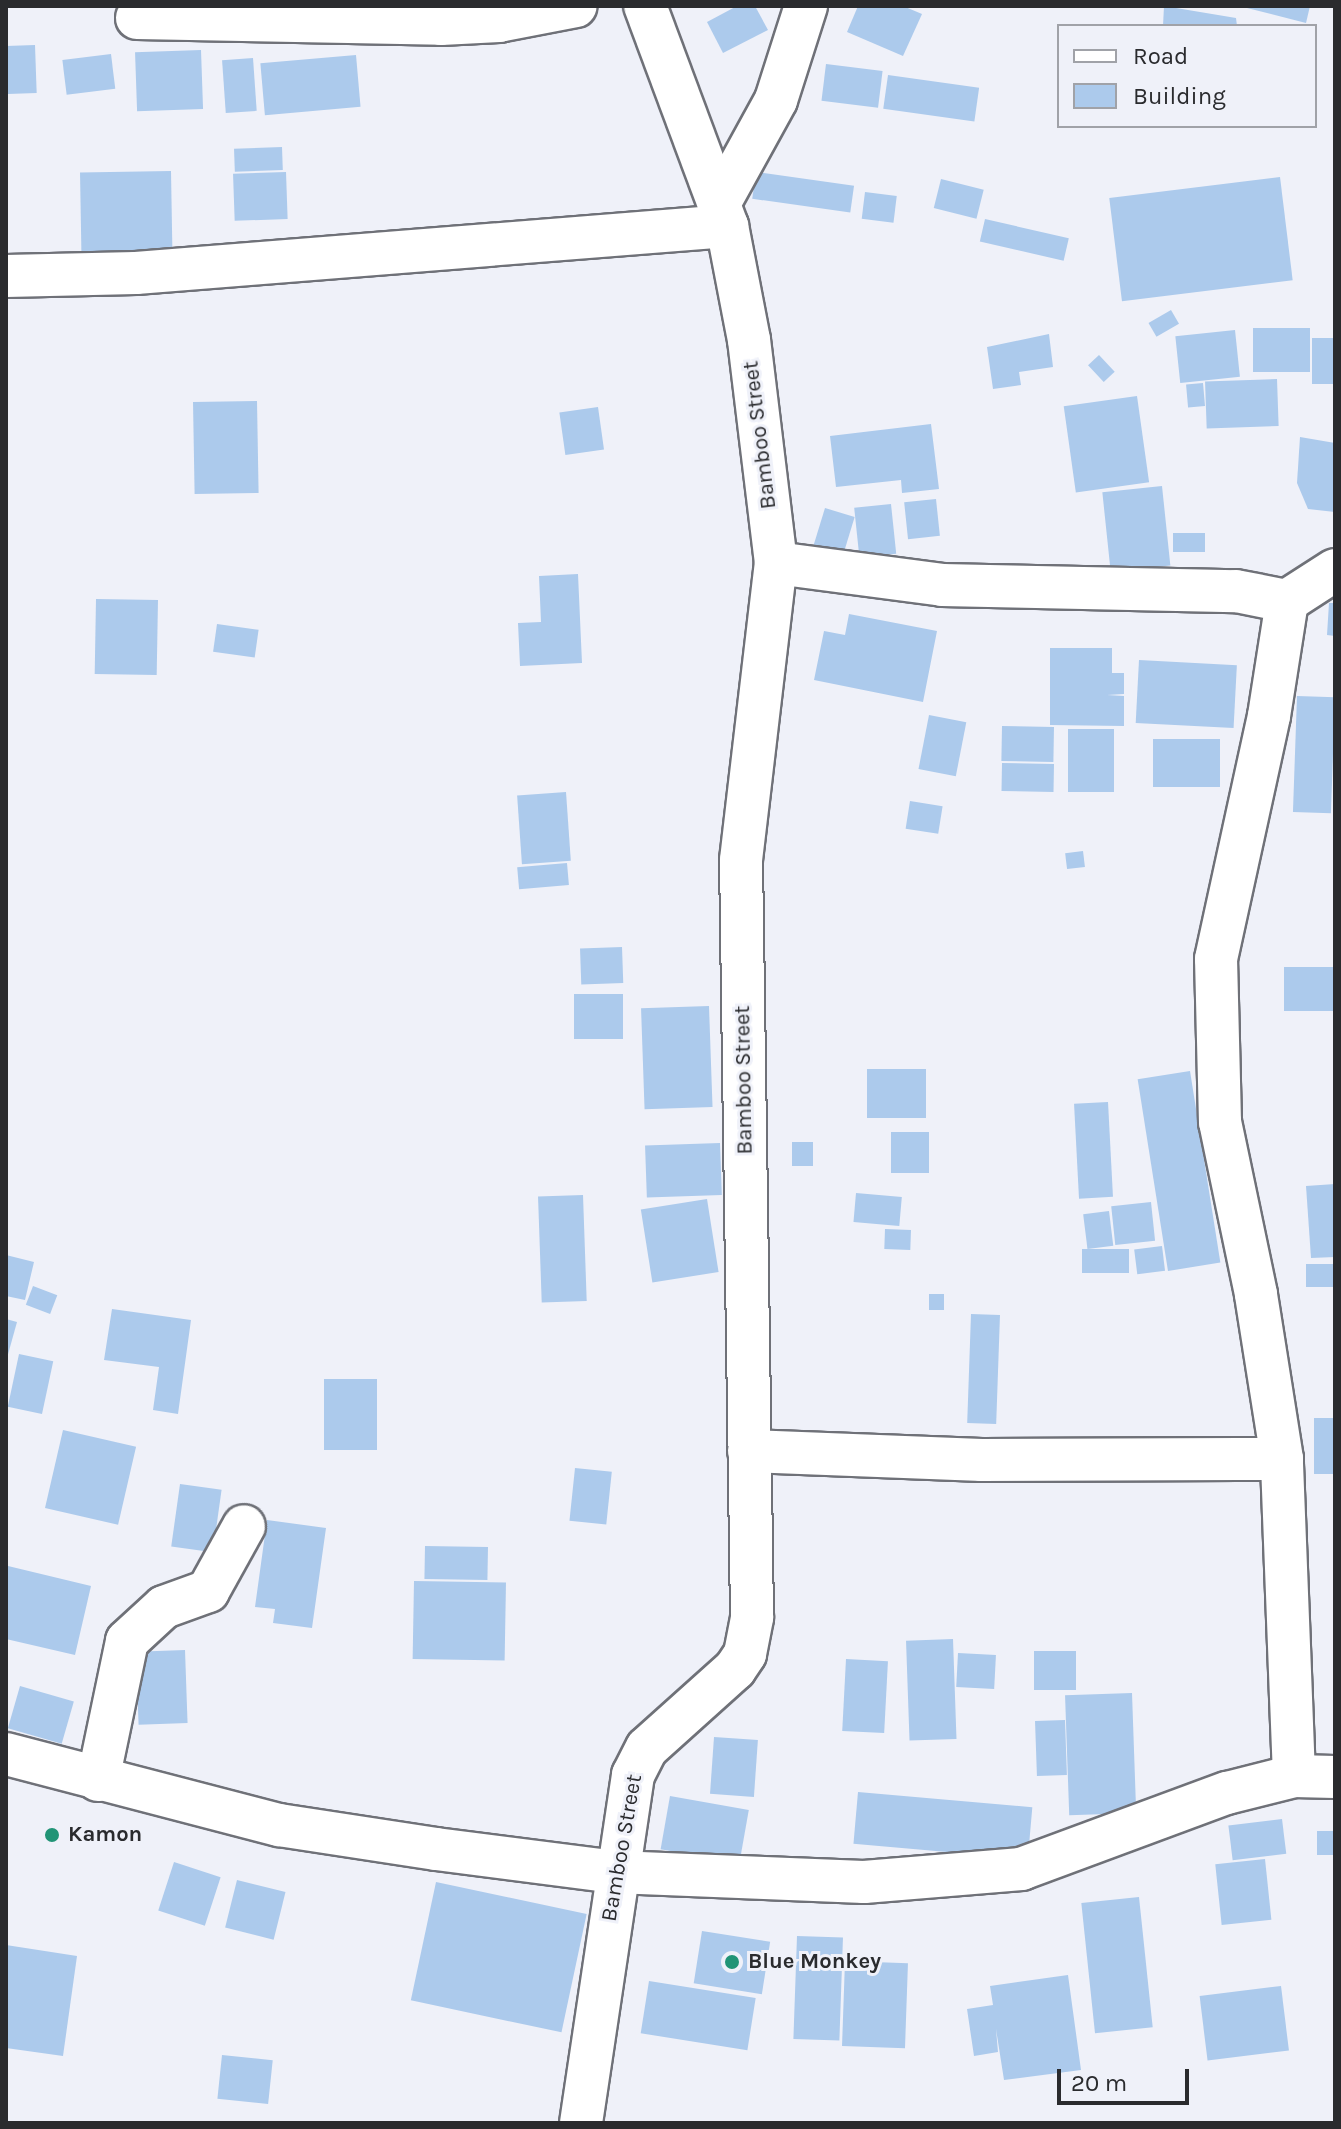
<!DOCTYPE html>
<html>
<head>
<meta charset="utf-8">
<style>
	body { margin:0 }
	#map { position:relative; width:1341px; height:2129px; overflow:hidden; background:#eff1f9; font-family:Karla,sans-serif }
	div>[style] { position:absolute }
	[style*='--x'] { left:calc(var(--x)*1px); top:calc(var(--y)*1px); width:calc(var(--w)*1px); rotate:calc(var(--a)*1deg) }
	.building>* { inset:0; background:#accaec; transform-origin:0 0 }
	.roads { filter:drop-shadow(2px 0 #6f7178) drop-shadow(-2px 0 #6f7178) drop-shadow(0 2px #6f7178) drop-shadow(0 -2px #6f7178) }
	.minor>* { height:42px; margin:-21px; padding:0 21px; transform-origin:21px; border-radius:21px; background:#fff }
	.dots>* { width:22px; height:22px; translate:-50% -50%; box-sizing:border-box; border:4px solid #eff1f9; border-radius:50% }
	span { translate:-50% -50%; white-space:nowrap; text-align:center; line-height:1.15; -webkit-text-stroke:6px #eff1f9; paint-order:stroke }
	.street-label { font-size:22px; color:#2a2b2e }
	.poi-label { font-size:22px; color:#2a2b2e; font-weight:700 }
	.left { translate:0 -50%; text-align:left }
	.frame { position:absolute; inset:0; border:8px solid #2a2b2e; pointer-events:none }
	.legend { position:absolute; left:1057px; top:24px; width:260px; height:104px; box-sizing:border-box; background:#eff1f9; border:2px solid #a0a2a8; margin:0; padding:10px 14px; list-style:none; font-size:24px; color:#2a2b2e }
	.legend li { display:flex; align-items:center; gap:16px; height:40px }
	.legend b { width:40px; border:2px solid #a0a2a8 }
	.scale { position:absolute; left:1057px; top:2069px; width:132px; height:36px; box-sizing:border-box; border:4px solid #2a2b2e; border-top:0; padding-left:10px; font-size:24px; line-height:28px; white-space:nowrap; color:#2a2b2e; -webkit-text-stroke:6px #eff1f9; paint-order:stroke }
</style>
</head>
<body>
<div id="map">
	<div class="building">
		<i style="clip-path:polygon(737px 6px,755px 6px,768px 30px,723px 53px,707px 22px)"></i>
		<i style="clip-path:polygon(858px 6px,903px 6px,922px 14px,903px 56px,847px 32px)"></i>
		<i style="clip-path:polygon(1164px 6px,1236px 18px,1237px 26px,1163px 26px)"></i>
		<i style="clip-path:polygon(1239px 6px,1310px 6px,1306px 23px)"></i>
		<i style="left:35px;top:45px;width:48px;height:29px;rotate:88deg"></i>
		<i style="left:201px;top:50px;width:59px;height:66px;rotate:88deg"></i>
		<i style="left:111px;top:54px;width:35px;height:49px;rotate:83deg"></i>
		<i style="left:356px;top:55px;width:52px;height:96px;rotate:85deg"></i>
		<i style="left:253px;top:58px;width:53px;height:31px;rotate:86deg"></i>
		<i style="left:826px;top:64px;width:57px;height:37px;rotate:7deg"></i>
		<i style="left:888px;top:75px;width:92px;height:34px;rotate:8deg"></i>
		<i style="left:282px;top:147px;width:23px;height:48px;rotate:88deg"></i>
		<i style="left:171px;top:171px;width:88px;height:91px;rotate:89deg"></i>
		<i style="left:286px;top:172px;width:47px;height:53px;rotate:88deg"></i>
		<i style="left:756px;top:172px;width:99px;height:27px;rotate:8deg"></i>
		<i style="left:1280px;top:177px;width:104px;height:172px;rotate:83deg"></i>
		<i style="left:941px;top:179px;width:44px;height:30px;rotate:14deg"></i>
		<i style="left:865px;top:192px;width:32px;height:27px;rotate:7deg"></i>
		<i style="left:985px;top:219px;width:86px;height:23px;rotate:13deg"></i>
		<i style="left:1171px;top:310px;width:16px;height:26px;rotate:60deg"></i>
		<i style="left:1253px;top:328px;width:57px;height:44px"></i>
		<i style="left:1235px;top:330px;width:47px;height:60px;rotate:84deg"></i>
		<i style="clip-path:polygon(1049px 334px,1053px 367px,1019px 372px,1021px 385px,993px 389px,987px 347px)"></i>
		<i style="left:1312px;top:338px;width:23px;height:46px"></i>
		<i style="left:1099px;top:355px;width:23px;height:15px;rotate:47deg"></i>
		<i style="left:1277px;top:379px;width:47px;height:72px;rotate:88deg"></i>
		<i style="left:1203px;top:383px;width:23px;height:17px;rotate:85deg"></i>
		<i style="left:1137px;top:396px;width:87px;height:74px;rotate:82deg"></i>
		<i style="left:257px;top:401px;width:92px;height:64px;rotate:89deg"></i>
		<i style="left:598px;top:407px;width:43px;height:39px;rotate:82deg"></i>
		<i style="clip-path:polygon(931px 424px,939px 489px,902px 493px,901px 480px,836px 487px,830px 436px)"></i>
		<i style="clip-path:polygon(1300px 437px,1335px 443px,1335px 512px,1308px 509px,1297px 483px)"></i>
		<i style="left:1162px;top:486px;width:80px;height:60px;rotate:84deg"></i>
		<i style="left:936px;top:499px;width:37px;height:32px;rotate:84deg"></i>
		<i style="left:891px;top:504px;width:50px;height:37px;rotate:84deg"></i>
		<i style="left:825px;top:508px;width:31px;height:44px;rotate:17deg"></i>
		<i style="left:1173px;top:533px;width:32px;height:19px"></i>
		<i style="clip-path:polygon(578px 574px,582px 663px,520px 666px,518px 623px,541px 622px,539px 576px)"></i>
		<i style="left:96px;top:599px;width:62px;height:75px;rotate:1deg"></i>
		<i style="clip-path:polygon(1329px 603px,1335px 603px,1335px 636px,1327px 635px)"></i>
		<i style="clip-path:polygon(849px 614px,937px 631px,923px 702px,814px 680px,824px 631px,845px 635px)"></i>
		<i style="left:217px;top:624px;width:42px;height:28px;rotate:8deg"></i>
		<i style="clip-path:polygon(1050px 648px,1112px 648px,1112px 673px,1124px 673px,1124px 694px,1107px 695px,1124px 696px,1124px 726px,1050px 725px)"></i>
		<i style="left:1139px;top:660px;width:98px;height:63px;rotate:3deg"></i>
		<i style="left:1297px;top:696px;width:38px;height:116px;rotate:2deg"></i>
		<i style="left:929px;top:715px;width:38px;height:55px;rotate:11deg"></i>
		<i style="left:1002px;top:726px;width:52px;height:35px;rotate:1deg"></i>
		<i style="left:1068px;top:729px;width:46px;height:63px"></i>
		<i style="left:1153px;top:739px;width:67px;height:48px"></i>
		<i style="left:1002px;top:763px;width:52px;height:28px;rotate:1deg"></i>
		<i style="left:566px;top:792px;width:69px;height:49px;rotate:86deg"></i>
		<i style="left:910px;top:801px;width:33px;height:28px;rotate:9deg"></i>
		<i style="left:1083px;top:851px;width:16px;height:18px;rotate:83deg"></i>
		<i style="left:567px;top:863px;width:22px;height:50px;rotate:85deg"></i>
		<i style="left:622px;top:947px;width:36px;height:42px;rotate:88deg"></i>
		<i style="left:1335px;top:967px;width:44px;height:51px;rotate:90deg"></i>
		<i style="left:574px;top:994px;width:49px;height:45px"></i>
		<i style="left:709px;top:1006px;width:101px;height:68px;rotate:88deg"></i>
		<i style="left:867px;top:1069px;width:59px;height:49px"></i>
		<i style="left:1190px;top:1071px;width:194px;height:53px;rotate:81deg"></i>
		<i style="left:1108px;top:1102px;width:95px;height:34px;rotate:87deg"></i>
		<i style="left:891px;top:1132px;width:38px;height:41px"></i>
		<i style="left:813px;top:1142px;width:24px;height:21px;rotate:90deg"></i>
		<i style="left:720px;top:1143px;width:52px;height:75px;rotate:88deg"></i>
		<i style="clip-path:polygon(1335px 1184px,1335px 1257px,1311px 1258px,1306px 1186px)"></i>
		<i style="left:856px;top:1193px;width:46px;height:29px;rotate:5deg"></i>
		<i style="left:583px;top:1195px;width:106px;height:45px;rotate:88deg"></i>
		<i style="left:707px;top:1199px;width:74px;height:67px;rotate:81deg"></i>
		<i style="left:1151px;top:1202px;width:39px;height:40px;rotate:84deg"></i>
		<i style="left:1109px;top:1211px;width:35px;height:26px;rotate:83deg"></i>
		<i style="left:885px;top:1229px;width:26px;height:20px;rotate:2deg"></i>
		<i style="left:1162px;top:1246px;width:25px;height:28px;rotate:83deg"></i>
		<i style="left:1129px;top:1249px;width:24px;height:47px;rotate:90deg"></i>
		<i style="clip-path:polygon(6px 1255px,34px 1262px,25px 1300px,6px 1296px)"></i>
		<i style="left:1335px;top:1264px;width:23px;height:29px;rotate:90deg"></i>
		<i style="left:33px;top:1286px;width:26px;height:20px;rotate:21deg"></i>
		<i style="left:929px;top:1294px;width:15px;height:16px"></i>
		<i style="clip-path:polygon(112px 1309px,191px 1320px,178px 1414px,153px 1410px,159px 1367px,104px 1360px)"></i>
		<i style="left:971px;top:1314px;width:29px;height:109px;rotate:2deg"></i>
		<i style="clip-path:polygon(6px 1319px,17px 1322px,7px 1358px,6px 1358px)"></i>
		<i style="left:19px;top:1354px;width:35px;height:54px;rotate:12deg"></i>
		<i style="left:377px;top:1379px;width:71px;height:53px;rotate:90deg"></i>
		<i style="left:1314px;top:1418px;width:21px;height:56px"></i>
		<i style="left:63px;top:1430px;width:75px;height:80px;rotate:13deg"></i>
		<i style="left:575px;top:1468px;width:37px;height:53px;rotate:6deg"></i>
		<i style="left:180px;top:1484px;width:42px;height:63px;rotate:8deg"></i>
		<i style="clip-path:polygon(267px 1520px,326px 1528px,312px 1628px,273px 1623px,275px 1609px,255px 1607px)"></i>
		<i style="left:425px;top:1546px;width:63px;height:33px;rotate:1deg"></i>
		<i style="clip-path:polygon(8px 1566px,91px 1586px,75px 1655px,6px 1639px)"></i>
		<i style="left:414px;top:1581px;width:92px;height:78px;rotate:1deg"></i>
		<i style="left:953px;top:1639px;width:100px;height:47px;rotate:88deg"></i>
		<i style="left:185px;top:1650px;width:73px;height:49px;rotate:88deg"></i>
		<i style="left:1076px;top:1651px;width:39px;height:42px;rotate:90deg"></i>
		<i style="left:958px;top:1653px;width:38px;height:34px;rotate:3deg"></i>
		<i style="left:846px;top:1659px;width:42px;height:72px;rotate:3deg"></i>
		<i style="left:20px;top:1686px;width:56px;height:44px;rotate:16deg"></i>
		<i style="left:1132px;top:1693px;width:120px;height:67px;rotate:88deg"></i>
		<i style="left:1065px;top:1720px;width:55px;height:30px;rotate:88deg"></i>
		<i style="left:714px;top:1737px;width:44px;height:57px;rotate:4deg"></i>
		<i style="left:858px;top:1792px;width:175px;height:52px;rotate:5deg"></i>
		<i style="left:670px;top:1796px;width:80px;height:54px;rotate:10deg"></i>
		<i style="left:1282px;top:1819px;width:35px;height:54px;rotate:83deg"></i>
		<i style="left:1335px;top:1831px;width:24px;height:18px;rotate:90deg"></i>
		<i style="left:1265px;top:1859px;width:61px;height:50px;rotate:84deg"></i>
		<i style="left:174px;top:1862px;width:49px;height:51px;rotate:18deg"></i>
		<i style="left:237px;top:1880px;width:50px;height:49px;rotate:14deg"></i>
		<i style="left:436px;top:1882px;width:154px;height:121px;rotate:12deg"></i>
		<i style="left:1139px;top:1897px;width:131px;height:58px;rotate:84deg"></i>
		<i style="left:702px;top:1931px;width:69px;height:53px;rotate:9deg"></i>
		<i style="left:797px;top:1936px;width:46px;height:103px;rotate:2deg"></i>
		<i style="clip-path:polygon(6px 1945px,77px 1956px,63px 2056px,6px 2048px)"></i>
		<i style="left:845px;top:1961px;width:63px;height:85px;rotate:2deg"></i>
		<i style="clip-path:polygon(1068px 1975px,1081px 2070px,1004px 2080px,996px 2029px,998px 2052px,974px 2056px,967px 2009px,993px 2005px,990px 1986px)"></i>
		<i style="left:649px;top:1981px;width:108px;height:53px;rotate:9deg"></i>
		<i style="left:1281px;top:1986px;width:65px;height:82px;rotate:83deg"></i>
		<i style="left:222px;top:2055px;width:51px;height:44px;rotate:6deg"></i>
	</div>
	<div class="roads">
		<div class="minor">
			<i style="--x:137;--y:18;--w:304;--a:1.1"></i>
			<i style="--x:441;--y:24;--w:58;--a:-3"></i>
			<i style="--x:499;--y:21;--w:78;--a:-11"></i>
			<i style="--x:720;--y:202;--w:116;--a:-61.2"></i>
			<i style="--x:776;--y:100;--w:99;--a:-72.3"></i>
			<i style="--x:6;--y:276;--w:130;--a:-1.3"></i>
			<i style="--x:136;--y:273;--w:593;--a:-4.55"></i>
			<i style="--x:776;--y:563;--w:167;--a:7.5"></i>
			<i style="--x:942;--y:585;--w:294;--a:1.2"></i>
			<i style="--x:1236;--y:591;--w:52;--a:11.1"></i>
			<i style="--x:749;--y:1451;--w:233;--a:2.2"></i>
			<i style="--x:982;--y:1460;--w:300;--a:-0.2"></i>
			<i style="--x:6;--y:1754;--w:282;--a:14.6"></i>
			<i style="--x:279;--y:1825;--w:159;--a:8.7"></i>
			<i style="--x:436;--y:1849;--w:180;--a:7.3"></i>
			<i style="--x:615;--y:1872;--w:249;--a:2.3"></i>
			<i style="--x:864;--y:1882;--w:158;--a:-4.7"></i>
			<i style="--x:1021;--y:1869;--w:220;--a:-20.3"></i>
			<i style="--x:1227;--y:1793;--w:69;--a:-14.2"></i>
			<i style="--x:1294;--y:1776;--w:41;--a:1.4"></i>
			<i style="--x:1294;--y:1776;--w:317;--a:-92.2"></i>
			<i style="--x:1282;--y:1459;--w:167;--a:-99"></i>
			<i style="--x:1256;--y:1294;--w:176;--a:-101.8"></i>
			<i style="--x:1220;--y:1122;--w:163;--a:-91.4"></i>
			<i style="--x:1216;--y:959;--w:249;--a:-77.7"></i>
			<i style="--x:1269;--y:716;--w:116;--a:-81.1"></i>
			<i style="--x:1287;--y:601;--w:57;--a:-32.9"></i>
			<i style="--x:98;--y:1780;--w:142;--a:-78.2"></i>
			<i style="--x:127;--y:1641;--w:50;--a:-42.6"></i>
			<i style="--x:164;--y:1607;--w:47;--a:-20"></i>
			<i style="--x:208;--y:1591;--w:74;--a:-61"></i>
			<i style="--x:581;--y:2123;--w:352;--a:-81.5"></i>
			<i style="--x:633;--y:1775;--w:30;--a:-63"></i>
			<i style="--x:647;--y:1748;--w:118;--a:-41.9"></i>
			<i style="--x:735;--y:1669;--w:18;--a:-56"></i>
			<i style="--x:745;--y:1654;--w:38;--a:-79"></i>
			<i style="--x:752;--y:1617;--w:757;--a:-90.83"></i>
			<i style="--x:741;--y:860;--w:299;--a:-83.3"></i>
			<i style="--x:776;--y:563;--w:225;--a:-96.9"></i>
			<i style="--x:749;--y:340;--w:116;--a:-100.9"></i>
			<i style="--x:727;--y:226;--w:235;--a:-110.4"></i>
		</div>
	</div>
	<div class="dots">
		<i style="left:52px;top:1835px;background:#219476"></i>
		<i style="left:732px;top:1962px;background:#219476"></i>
	</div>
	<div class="street-label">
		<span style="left:760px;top:435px;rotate:-97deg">Bamboo Street</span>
		<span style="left:744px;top:1080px;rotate:-91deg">Bamboo Street</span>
		<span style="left:622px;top:1848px;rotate:-80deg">Bamboo Street</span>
	</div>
	<div class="poi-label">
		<span class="left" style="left:68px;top:1835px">Kamon</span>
		<span class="left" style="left:748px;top:1962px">Blue Monkey</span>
	</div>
	<div class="frame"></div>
	<ul class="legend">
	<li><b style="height:10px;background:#fff"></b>Road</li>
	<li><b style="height:22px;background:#accaec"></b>Building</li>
	</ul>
	<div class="scale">20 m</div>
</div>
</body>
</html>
